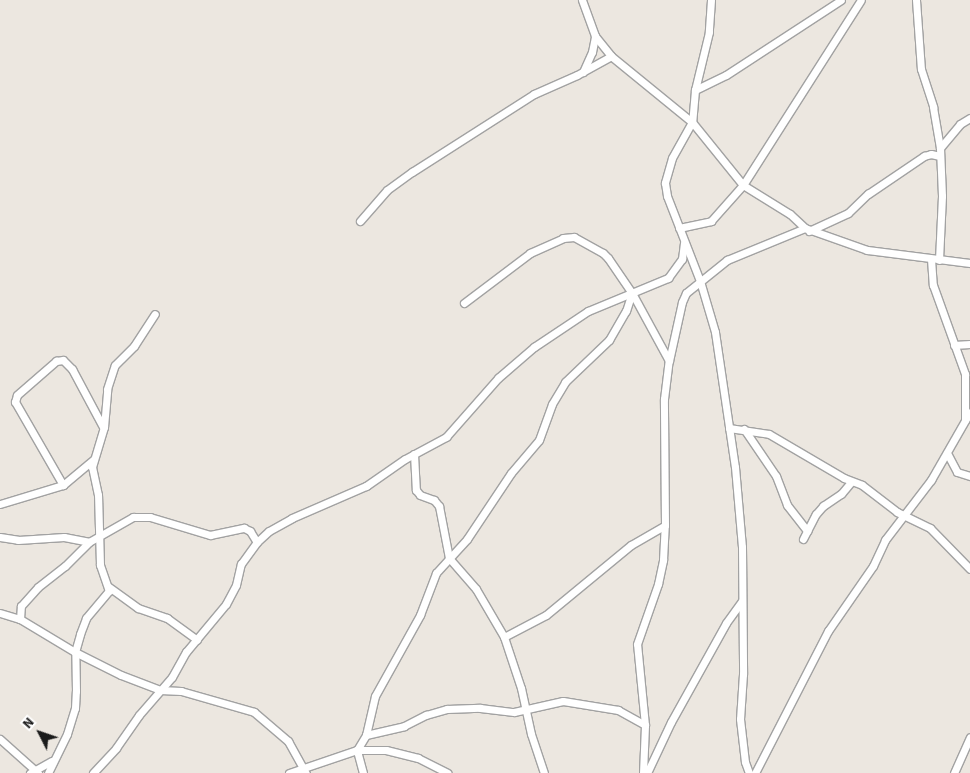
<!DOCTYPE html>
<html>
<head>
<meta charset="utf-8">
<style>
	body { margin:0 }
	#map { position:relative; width:970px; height:773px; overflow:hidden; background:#ece7e0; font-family:"Source Sans 3",sans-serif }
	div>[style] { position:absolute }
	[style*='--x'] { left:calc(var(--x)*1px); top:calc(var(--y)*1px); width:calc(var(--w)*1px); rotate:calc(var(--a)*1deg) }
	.roads { filter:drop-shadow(1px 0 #a2a2a2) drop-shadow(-1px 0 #a2a2a2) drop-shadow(0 1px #a2a2a2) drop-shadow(0 -1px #a2a2a2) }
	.street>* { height:7px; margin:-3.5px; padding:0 3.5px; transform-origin:3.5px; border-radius:3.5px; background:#fff }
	span { translate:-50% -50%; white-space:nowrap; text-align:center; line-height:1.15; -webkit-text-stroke:4.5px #fff; paint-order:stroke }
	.north { position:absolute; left:15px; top:708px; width:50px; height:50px; -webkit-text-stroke:4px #fff; paint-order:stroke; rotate:311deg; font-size:14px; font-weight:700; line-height:20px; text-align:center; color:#1b1b1b }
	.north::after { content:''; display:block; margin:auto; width:18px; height:22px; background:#1b1b1b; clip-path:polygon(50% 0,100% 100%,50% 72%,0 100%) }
</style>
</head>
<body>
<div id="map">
	<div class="roads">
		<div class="street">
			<i style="--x:582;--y:0;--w:38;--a:70"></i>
			<i style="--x:595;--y:36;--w:26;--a:51"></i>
			<i style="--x:611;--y:56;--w:104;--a:39.2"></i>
			<i style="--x:692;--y:122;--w:81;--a:51"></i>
			<i style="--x:743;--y:185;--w:55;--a:31.7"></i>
			<i style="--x:790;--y:214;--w:21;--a:43"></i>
			<i style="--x:805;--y:228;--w:66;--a:19.5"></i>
			<i style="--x:867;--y:250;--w:104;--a:7.2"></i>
			<i style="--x:711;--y:0;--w:32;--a:94"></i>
			<i style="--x:709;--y:32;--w:60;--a:103.6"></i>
			<i style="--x:695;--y:90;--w:32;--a:95"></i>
			<i style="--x:692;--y:122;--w:41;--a:119.1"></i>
			<i style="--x:672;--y:158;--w:26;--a:106"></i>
			<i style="--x:665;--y:183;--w:13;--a:81"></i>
			<i style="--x:667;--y:196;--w:91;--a:68.8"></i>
			<i style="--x:700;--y:281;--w:53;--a:73.6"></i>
			<i style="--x:715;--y:332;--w:136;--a:81.6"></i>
			<i style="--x:735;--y:467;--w:80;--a:85"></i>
			<i style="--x:742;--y:547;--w:127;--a:89.5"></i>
			<i style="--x:743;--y:674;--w:45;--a:93.8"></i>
			<i style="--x:740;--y:719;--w:43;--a:83.4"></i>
			<i style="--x:745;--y:762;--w:12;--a:70"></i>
			<i style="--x:916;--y:0;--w:69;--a:85.9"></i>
			<i style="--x:921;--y:69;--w:40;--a:72"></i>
			<i style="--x:933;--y:107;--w:42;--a:80.3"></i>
			<i style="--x:940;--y:148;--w:48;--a:87.6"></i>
			<i style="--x:942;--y:196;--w:64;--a:92.7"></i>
			<i style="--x:583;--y:72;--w:22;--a:-66"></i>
			<i style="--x:592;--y:52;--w:16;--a:-79"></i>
			<i style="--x:695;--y:90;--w:34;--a:-26"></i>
			<i style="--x:726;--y:75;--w:137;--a:-33.1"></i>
			<i style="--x:940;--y:148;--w:31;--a:-50"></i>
			<i style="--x:960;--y:124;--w:12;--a:-31"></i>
			<i style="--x:360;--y:221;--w:41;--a:-48.9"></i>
			<i style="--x:387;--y:190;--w:31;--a:-36"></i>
			<i style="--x:412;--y:172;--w:145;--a:-32.6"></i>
			<i style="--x:534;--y:94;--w:47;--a:-23.8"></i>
			<i style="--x:577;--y:75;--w:39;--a:-29"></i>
			<i style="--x:679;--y:228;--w:33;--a:-12"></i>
			<i style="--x:711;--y:221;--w:48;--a:-48.4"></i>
			<i style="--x:743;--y:185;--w:219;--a:-57.5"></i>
			<i style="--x:809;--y:231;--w:43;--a:-24.8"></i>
			<i style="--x:848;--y:213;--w:28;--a:-44"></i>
			<i style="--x:868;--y:194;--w:68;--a:-34.2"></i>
			<i style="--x:924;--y:156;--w:7;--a:-16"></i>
			<i style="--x:931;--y:154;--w:9;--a:13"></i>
			<i style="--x:931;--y:259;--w:26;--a:86"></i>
			<i style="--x:933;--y:285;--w:95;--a:70.2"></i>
			<i style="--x:965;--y:374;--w:46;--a:90"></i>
			<i style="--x:464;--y:303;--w:83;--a:-37.1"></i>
			<i style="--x:530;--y:253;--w:36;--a:-24"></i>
			<i style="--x:563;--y:238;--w:11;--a:-5"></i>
			<i style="--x:574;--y:237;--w:33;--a:29"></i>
			<i style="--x:603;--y:253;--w:7;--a:45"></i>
			<i style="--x:608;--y:258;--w:42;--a:55.6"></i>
			<i style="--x:632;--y:293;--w:77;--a:61.4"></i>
			<i style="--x:954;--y:345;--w:16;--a:-4"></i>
			<i style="--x:729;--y:428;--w:40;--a:8.5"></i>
			<i style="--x:769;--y:434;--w:87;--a:30.4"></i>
			<i style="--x:844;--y:478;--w:19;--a:21"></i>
			<i style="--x:862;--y:485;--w:44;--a:37.6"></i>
			<i style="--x:897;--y:512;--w:37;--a:26"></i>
			<i style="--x:930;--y:528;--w:57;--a:45.7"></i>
			<i style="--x:744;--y:429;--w:57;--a:55.8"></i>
			<i style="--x:776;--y:476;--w:31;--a:69"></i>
			<i style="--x:787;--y:505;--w:33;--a:52"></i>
			<i style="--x:947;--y:453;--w:21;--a:62"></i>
			<i style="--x:957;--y:472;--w:14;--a:17"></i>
			<i style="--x:414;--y:454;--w:36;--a:87"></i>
			<i style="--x:416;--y:490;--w:6;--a:51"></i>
			<i style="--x:420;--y:495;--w:15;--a:20"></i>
			<i style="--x:434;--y:500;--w:8;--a:50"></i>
			<i style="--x:439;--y:506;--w:53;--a:79.1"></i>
			<i style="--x:449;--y:558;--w:41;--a:48.9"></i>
			<i style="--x:476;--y:589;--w:56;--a:59.7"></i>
			<i style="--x:504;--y:637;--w:54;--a:71.6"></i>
			<i style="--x:521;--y:688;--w:47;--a:77.7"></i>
			<i style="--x:531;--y:734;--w:41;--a:71.6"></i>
			<i style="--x:63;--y:485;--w:96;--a:-120"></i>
			<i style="--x:15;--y:402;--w:7;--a:-74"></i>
			<i style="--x:17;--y:395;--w:52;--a:-41.1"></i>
			<i style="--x:56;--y:361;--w:7;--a:-8"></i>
			<i style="--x:63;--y:360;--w:13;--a:45"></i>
			<i style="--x:72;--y:369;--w:66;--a:61.9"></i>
			<i style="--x:0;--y:504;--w:66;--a:-16.8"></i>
			<i style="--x:63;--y:485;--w:38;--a:-40"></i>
			<i style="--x:0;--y:537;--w:18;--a:9"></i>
			<i style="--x:18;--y:540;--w:46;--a:-3.7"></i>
			<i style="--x:64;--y:537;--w:25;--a:11"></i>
			<i style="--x:803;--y:539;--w:28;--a:-63"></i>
			<i style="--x:816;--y:514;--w:11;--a:-49"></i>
			<i style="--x:823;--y:506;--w:22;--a:-34"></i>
			<i style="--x:841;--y:494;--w:16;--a:-50"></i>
			<i style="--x:109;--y:587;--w:36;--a:36"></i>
			<i style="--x:138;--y:608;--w:31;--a:19"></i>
			<i style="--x:167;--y:618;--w:37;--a:36"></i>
			<i style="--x:0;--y:613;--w:21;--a:17"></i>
			<i style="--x:20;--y:619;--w:64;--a:31"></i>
			<i style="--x:75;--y:652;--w:51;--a:26.6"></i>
			<i style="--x:121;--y:675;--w:42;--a:21"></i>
			<i style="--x:160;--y:690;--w:21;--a:3"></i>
			<i style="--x:181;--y:691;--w:76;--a:16"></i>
			<i style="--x:254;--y:712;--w:45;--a:40.5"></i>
			<i style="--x:288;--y:741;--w:37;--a:61"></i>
			<i style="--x:20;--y:619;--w:13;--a:-86"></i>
			<i style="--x:21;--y:606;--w:25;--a:-48"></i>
			<i style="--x:38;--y:587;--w:34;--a:-38"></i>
			<i style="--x:65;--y:566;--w:34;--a:-45"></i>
			<i style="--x:89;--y:542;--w:51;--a:-29.6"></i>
			<i style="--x:133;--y:517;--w:17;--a:0"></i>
			<i style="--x:150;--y:517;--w:63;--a:16.7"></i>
			<i style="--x:210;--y:535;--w:35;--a:-12"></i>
			<i style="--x:244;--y:528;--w:7;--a:27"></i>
			<i style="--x:250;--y:531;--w:13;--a:58"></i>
			<i style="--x:504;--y:637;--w:47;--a:-27.6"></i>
			<i style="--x:546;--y:615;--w:110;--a:-39.5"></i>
			<i style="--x:631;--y:545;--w:39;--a:-30"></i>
			<i style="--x:366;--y:735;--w:39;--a:-13"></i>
			<i style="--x:404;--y:726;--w:25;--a:-27"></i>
			<i style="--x:426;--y:715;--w:22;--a:-16"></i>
			<i style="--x:447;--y:709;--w:33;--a:-2"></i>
			<i style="--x:480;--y:708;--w:34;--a:7"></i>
			<i style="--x:514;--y:712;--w:50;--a:-12.7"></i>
			<i style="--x:563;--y:701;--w:56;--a:9.3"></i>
			<i style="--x:618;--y:710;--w:31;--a:29"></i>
			<i style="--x:0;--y:739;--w:51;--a:41.8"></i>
			<i style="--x:30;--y:773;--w:25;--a:-29"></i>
			<i style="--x:48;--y:773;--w:43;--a:-64"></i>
			<i style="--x:67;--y:734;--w:27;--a:-73"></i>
			<i style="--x:75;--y:708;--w:17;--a:-87"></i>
			<i style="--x:76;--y:691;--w:39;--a:-91"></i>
			<i style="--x:75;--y:652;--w:19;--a:-74"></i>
			<i style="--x:80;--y:634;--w:17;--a:-69"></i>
			<i style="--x:86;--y:618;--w:35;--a:-50"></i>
			<i style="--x:109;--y:591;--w:28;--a:-109"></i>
			<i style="--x:100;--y:565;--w:70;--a:-91.6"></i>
			<i style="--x:98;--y:495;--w:29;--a:-102"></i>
			<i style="--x:92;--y:467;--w:42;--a:-73.3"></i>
			<i style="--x:104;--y:427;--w:38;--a:-85"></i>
			<i style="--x:107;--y:389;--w:25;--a:-72"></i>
			<i style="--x:115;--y:365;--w:27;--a:-45"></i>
			<i style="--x:134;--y:346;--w:38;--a:-57"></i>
			<i style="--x:93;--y:773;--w:34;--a:-47"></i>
			<i style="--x:116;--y:748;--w:40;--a:-55.1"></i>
			<i style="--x:139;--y:715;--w:50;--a:-49"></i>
			<i style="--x:172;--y:677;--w:29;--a:-61"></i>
			<i style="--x:186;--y:652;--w:62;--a:-50.2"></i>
			<i style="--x:226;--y:604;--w:21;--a:-62"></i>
			<i style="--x:236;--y:585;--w:22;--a:-77"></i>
			<i style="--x:241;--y:564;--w:27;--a:-54"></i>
			<i style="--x:257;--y:542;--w:16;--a:-43"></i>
			<i style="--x:269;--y:531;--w:26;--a:-29"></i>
			<i style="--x:292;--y:518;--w:81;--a:-23.4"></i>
			<i style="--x:366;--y:486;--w:47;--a:-34.7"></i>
			<i style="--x:405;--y:459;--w:47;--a:-28.2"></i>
			<i style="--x:446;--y:437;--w:79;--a:-48.6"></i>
			<i style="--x:498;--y:378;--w:48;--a:-40.7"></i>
			<i style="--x:534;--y:347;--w:65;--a:-33.7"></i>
			<i style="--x:588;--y:311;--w:87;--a:-22.4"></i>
			<i style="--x:668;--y:278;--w:24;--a:-54"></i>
			<i style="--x:682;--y:259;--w:16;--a:-83"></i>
			<i style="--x:289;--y:773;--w:72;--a:-18.7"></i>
			<i style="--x:357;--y:750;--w:29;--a:0"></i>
			<i style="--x:386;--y:750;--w:33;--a:14"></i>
			<i style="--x:418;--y:758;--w:33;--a:27"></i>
			<i style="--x:363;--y:773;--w:24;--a:-105"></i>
			<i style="--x:357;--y:750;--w:17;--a:-59"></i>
			<i style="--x:366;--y:735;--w:40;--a:-77"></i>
			<i style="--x:375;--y:696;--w:93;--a:-60.9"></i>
			<i style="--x:420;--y:615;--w:45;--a:-69.1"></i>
			<i style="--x:436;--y:573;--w:46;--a:-47.6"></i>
			<i style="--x:467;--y:539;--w:79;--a:-56.3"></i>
			<i style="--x:511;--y:473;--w:43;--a:-49.7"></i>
			<i style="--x:539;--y:440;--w:38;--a:-70"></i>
			<i style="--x:552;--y:404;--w:26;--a:-59"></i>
			<i style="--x:565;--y:382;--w:61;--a:-43.7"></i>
			<i style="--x:609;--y:340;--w:34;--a:-60"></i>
			<i style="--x:626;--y:311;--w:19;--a:-72"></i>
			<i style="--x:643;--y:773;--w:48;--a:-87.6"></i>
			<i style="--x:645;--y:725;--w:81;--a:-95.6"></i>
			<i style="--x:637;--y:644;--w:64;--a:-70.7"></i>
			<i style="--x:658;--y:584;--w:25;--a:-78"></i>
			<i style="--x:663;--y:560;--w:35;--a:-87"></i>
			<i style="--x:665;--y:525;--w:126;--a:-90.5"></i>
			<i style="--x:664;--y:399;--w:38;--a:-83"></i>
			<i style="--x:669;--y:361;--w:60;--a:-77.6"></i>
			<i style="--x:682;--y:302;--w:10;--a:-66"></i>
			<i style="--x:686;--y:293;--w:53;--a:-38.8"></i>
			<i style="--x:727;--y:260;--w:84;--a:-22.3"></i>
			<i style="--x:647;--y:773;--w:56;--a:-64.8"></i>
			<i style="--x:671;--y:722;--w:113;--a:-60.9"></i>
			<i style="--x:726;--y:623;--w:27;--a:-54"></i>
			<i style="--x:755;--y:773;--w:160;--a:-62.8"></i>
			<i style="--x:828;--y:631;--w:79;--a:-55.3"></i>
			<i style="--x:873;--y:566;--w:29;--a:-65"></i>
			<i style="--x:885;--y:540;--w:76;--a:-52.5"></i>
			<i style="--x:931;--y:480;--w:78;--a:-60.2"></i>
			<i style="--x:954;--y:773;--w:39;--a:-66"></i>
		</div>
	</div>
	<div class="north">N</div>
</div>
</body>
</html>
